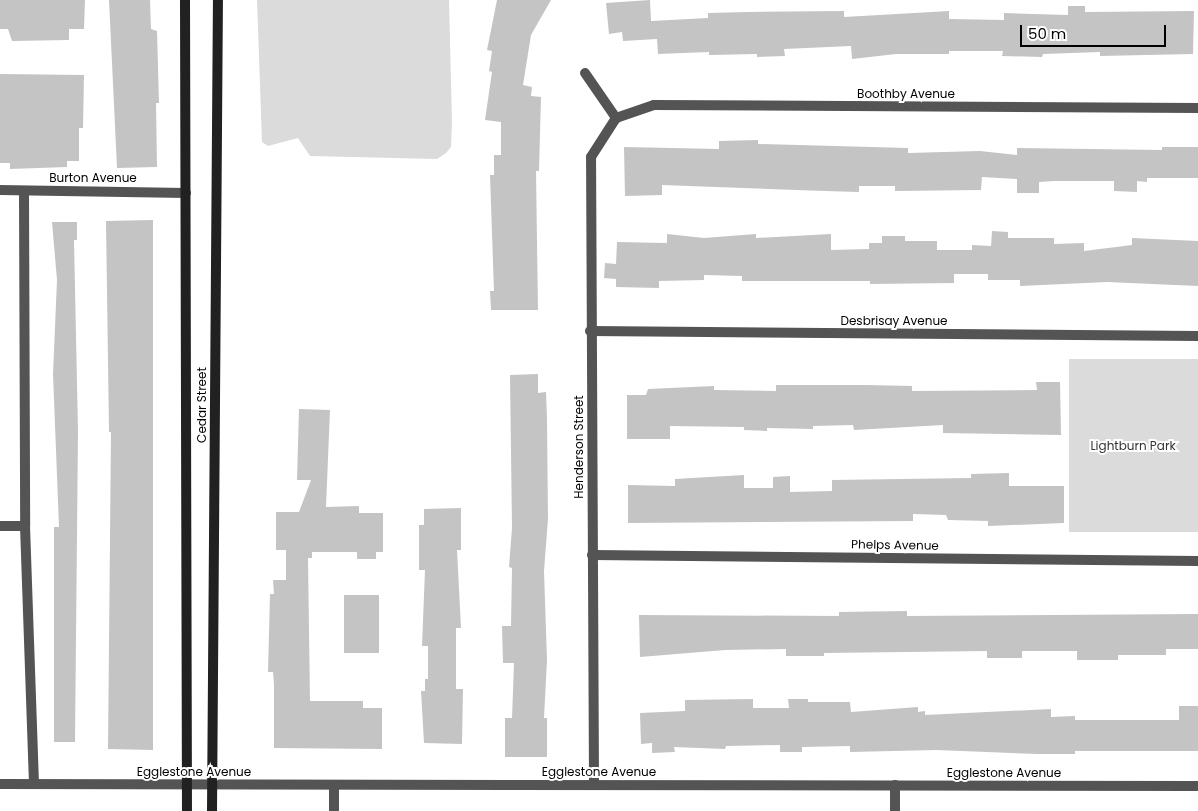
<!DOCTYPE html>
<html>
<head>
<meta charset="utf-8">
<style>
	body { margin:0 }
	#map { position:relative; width:1198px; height:811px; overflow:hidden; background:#fff; font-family:Poppins,sans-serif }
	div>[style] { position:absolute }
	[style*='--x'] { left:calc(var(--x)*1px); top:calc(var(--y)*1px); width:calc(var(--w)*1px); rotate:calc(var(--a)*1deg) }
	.green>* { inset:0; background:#dbdbdb; transform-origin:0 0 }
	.building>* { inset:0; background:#c4c4c4; transform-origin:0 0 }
	.street>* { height:10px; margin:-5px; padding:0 5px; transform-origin:5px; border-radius:5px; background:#545454 }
	.secondary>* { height:10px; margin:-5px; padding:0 5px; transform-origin:5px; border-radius:5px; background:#212121 }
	span { translate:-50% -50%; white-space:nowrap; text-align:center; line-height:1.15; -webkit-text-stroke:4px #fff; paint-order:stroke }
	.street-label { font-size:12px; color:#000 }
	.park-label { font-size:12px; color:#323232 }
	.scale { position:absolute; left:1020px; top:25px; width:146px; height:22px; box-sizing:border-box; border:2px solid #000; border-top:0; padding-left:6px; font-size:15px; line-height:18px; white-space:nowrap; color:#000; -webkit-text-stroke:4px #fff; paint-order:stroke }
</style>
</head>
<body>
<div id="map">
	<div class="green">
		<i style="clip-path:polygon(257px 0,449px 0,452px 122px,451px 147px,446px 153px,437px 159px,310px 156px,298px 138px,268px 146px,262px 142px)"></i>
		<i style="left:1069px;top:359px;width:129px;height:173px"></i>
	</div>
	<div class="building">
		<i style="clip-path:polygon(0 0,85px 0,84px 29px,69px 29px,69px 40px,12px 41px,8px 29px,0 29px)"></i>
		<i style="clip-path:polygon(109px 0,150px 0,151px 29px,157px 31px,159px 103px,156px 103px,157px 167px,117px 168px)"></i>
		<i style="clip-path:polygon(497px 0,551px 0,531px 35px,523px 85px,532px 87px,531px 96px,541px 97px,539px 171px,536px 171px,538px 310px,491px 310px,490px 291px,494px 291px,490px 175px,494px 175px,494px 155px,501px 155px,501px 122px,485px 120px,492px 72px,489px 71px,492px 51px,487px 50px)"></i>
		<i style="clip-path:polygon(650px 0,651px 21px,708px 18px,708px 13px,748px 12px,844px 11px,844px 17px,949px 11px,949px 19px,1004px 20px,1004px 13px,1068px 15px,1068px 6px,1085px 6px,1085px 12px,1194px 11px,1193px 54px,1100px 56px,1100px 52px,1043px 54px,1042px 57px,1002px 56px,1003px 51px,949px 51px,949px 54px,896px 54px,852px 59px,851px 46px,784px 49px,785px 56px,757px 57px,757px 54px,709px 55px,709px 52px,658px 54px,657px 39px,623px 41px,622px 32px,609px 34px,606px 3px)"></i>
		<i style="clip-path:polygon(0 74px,84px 75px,83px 128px,79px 128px,79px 161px,67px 161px,67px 167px,10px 169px,10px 163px,0 163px)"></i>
		<i style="clip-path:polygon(758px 140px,758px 144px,908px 148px,908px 153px,980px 151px,1017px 155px,1017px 148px,1162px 150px,1162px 147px,1198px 147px,1198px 178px,1147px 178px,1147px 182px,1137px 181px,1137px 192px,1114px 191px,1114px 181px,1054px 181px,1039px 182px,1039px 193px,1017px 193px,1017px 179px,982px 177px,981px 190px,895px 191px,895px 186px,859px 186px,859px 192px,825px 191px,662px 185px,662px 195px,625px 196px,624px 147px,719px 149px,719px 141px)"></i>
		<i style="clip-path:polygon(153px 220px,153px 750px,108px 749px,111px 432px,109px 432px,106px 221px)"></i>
		<i style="clip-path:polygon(52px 222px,77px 222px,77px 240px,74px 240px,78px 431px,75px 742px,54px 742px,54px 527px,59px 527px,53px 374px,57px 280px)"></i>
		<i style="clip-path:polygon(992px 231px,1008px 232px,1008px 238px,1054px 238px,1054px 244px,1084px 243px,1084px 251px,1132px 245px,1132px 238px,1198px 241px,1198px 286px,1107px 282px,1020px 286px,1020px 280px,988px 280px,988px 274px,954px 274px,954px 283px,870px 284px,870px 281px,742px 281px,742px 276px,704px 275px,704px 280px,659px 281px,659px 288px,616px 287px,616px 279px,604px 278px,605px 263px,616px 264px,617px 242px,667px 243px,667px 234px,704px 238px,756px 234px,756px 238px,831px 234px,831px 250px,869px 249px,869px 243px,882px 243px,882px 236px,905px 236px,905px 241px,937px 241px,937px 250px,972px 250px,972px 245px,991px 246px)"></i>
		<i style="clip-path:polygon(538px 374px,538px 393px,546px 392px,547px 419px,548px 519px,544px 571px,547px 660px,544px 718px,547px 718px,547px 757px,505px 757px,505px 718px,512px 718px,514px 663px,503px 663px,502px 626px,511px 626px,512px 568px,509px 567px,512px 528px,510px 375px)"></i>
		<i style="clip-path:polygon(1036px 382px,1060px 382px,1061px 435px,943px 433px,943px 425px,854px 430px,853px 425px,813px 426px,813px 429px,767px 428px,767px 431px,744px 430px,744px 427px,670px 426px,670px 439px,627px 439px,627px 395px,646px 395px,648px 389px,714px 386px,714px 390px,776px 391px,776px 385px,866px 385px,912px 386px,912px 391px,1037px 390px)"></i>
		<i style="clip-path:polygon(299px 409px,330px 410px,326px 507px,359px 506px,359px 513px,383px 513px,383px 552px,376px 552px,376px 559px,357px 559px,357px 552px,312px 552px,312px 558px,308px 558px,310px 701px,363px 701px,363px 708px,382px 708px,382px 749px,274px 748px,274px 685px,273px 672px,268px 672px,270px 594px,274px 594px,273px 580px,286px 580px,286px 550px,276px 550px,276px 512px,299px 512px,311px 480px,297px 480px)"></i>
		<i style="clip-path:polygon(1009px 473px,1009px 486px,1064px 486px,1064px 523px,988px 526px,988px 521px,948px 520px,946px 515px,913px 514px,913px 521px,628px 523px,628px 485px,675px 486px,675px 479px,744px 475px,744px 488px,773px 488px,773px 477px,790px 476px,790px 492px,832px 491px,832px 480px,971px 478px,971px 474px)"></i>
		<i style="clip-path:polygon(461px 508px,461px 550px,457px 550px,461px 628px,456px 628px,456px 689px,463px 689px,462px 744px,424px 743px,421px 691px,425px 691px,425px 679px,428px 679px,428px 646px,422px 646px,425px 570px,419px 570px,419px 525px,424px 525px,424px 509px)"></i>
		<i style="left:344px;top:595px;width:35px;height:58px"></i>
		<i style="clip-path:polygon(907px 611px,907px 616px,1198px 614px,1198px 649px,1166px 649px,1166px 655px,1118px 655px,1118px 660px,1077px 660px,1077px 651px,1022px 651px,1022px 658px,987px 658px,987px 651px,824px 653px,824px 656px,786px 656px,786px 649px,725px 650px,640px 657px,639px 615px,839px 616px,839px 612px)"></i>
		<i style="clip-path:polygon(753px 699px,753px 708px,789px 708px,788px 699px,808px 699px,808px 702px,850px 702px,851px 712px,918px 707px,918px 712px,925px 711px,925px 715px,1051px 709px,1051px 717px,1075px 716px,1075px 720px,1179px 720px,1179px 706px,1198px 706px,1198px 751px,1075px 751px,1075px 754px,1038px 754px,936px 750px,850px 752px,850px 746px,802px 747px,802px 752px,780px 752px,780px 745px,726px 746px,725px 749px,674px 747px,675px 752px,652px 753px,652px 743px,641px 744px,640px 713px,685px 711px,685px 700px)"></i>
	</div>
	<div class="street">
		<i style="--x:585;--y:73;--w:55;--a:55.4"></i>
		<i style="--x:616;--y:118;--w:40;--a:-18.9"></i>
		<i style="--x:654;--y:105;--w:544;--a:0.32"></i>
		<i style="--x:0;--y:190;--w:186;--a:0.9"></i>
		<i style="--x:24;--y:191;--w:335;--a:89.8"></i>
		<i style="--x:25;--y:526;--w:258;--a:88"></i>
		<i style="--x:590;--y:331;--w:608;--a:0.47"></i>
		<i style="--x:0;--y:526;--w:25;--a:0"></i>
		<i style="--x:592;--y:555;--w:606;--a:0.57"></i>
		<i style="--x:0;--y:784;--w:1198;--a:0.1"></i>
		<i style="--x:594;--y:784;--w:627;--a:-90.27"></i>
		<i style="--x:591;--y:157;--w:46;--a:-57.3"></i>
		<i style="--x:334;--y:785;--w:26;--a:90"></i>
		<i style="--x:895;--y:785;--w:26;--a:90"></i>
	</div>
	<div class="secondary">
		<i style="--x:185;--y:0;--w:811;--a:89.86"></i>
		<i style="--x:212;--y:811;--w:811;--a:-89.58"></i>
	</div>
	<div class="street-label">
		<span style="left:906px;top:94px">Boothby Avenue</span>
		<span style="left:93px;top:178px">Burton Avenue</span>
		<span style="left:894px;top:321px">Desbrisay Avenue</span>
		<span style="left:202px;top:405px;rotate:-90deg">Cedar Street</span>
		<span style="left:579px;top:447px;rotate:-90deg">Henderson Street</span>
		<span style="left:895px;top:545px;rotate:1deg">Phelps Avenue</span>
		<span style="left:194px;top:772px">Egglestone Avenue</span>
		<span style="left:599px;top:772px">Egglestone Avenue</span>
		<span style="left:1004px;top:773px">Egglestone Avenue</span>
	</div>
	<div class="park-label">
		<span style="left:1133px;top:446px">Lightburn Park</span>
	</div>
	<div class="scale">50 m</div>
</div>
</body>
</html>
